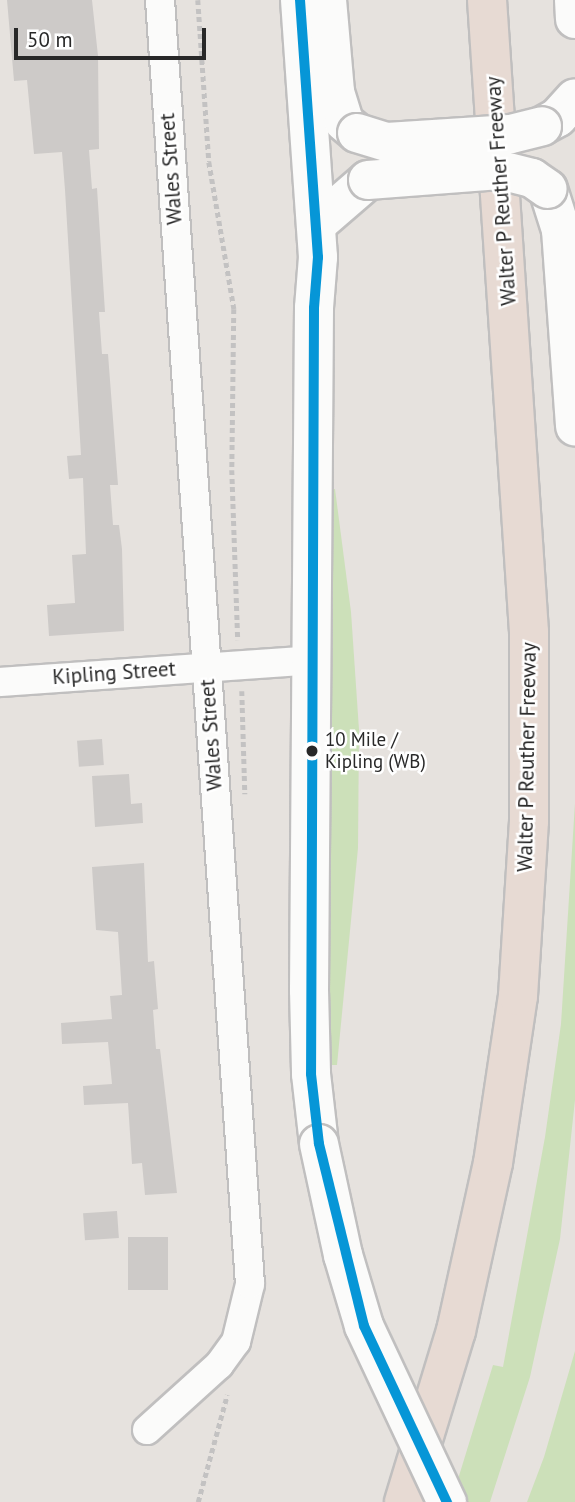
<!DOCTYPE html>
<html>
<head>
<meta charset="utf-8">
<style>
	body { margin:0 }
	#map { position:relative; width:575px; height:1502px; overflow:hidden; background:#e6e2de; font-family:"PT Sans",sans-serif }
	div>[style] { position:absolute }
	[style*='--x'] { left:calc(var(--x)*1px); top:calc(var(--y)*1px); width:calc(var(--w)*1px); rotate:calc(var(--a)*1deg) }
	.green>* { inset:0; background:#cce0b9 }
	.building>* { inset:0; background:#cdcac8; transform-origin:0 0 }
	.path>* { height:4.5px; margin-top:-2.25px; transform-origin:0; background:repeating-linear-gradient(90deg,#c3c2c2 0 5px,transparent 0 8.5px) }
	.roads { filter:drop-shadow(2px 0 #c0bfbf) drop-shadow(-2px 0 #c0bfbf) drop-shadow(0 2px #c0bfbf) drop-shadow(0 -2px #c0bfbf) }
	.street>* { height:28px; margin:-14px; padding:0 14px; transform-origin:14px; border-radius:14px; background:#fbfbfa }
	.secondary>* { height:38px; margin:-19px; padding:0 19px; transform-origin:19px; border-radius:19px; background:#fbfbfa }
	.highway>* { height:38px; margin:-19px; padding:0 19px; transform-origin:19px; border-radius:19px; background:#e7dad3 }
	.bridges { filter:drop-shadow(2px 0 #c0bfbf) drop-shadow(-2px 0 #c0bfbf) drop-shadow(0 2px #c0bfbf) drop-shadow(0 -2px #c0bfbf) }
	.secondary-bridge>* { height:38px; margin:-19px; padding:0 19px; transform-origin:19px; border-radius:19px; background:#fbfbfa }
	.bus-1>* { height:10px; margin:-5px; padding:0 5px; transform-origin:5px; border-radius:5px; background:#0696d7 }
	.dots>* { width:19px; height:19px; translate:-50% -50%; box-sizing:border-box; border:4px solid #fff; border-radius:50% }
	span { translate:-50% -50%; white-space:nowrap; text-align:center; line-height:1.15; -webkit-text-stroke:5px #fff; paint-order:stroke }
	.bus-label { font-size:19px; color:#282828 }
	.left { translate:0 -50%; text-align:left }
	.street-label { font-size:21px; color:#282828 }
	.scale { position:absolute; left:14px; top:28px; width:192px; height:32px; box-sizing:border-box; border:4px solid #282828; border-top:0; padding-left:9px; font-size:21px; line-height:24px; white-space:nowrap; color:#282828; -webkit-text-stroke:5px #fff; paint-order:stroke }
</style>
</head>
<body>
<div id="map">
	<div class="green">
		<i style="clip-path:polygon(335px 489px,351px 612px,359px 730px,358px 848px,337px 1065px,329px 1065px,330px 490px)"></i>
		<i style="clip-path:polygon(575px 803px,575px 1100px,560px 1239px,530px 1377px,490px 1502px,451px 1502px,493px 1365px,503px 1367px,545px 1137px,561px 1024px)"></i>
		<i style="clip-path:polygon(575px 1351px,575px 1502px,527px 1502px,544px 1457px)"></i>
	</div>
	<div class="building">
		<i style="clip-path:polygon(7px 0,92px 0,98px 56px,99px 149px,89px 150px,92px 189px,97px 188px,105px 312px,99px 312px,102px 354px,108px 354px,118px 485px,110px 485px,113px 525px,119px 525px,122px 549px,124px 631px,49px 636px,47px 605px,75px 603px,72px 555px,86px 554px,83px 478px,69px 479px,67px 456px,81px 455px,65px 190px,62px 152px,34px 154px,27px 80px,14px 81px)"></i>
		<i style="left:102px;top:739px;width:26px;height:25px;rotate:86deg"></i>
		<i style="clip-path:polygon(129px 774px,131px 804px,142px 803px,143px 823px,95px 827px,92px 776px)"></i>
		<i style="clip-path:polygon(144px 863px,148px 962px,154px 961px,158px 1009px,153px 1010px,156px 1049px,160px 1049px,177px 1193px,145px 1195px,142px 1163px,132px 1164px,128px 1103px,84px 1105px,83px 1086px,112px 1084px,108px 1042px,62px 1044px,61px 1023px,112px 1019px,110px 996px,122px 995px,118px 932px,96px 930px,92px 867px)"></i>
		<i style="left:117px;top:1211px;width:27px;height:34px;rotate:86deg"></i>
		<i style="left:168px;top:1237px;width:53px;height:40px;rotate:90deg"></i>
	</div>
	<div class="path">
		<i style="--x:198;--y:0;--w:162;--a:86.1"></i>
		<i style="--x:209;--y:162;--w:149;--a:80.3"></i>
		<i style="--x:234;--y:309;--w:161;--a:90.7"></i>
		<i style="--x:232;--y:470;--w:170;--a:88"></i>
		<i style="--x:242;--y:691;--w:103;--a:88.3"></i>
		<i style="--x:198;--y:1502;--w:111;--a:-74.8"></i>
	</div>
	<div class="roads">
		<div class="street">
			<i style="--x:0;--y:682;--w:313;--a:-4"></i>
			<i style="--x:147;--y:1430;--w:97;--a:-42.1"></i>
			<i style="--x:219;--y:1365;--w:29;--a:-54"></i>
			<i style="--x:236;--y:1342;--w:60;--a:-76.4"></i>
			<i style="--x:250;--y:1284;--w:1287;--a:-94.01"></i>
		</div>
		<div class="secondary">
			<i style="--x:300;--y:0;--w:258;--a:86"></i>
			<i style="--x:318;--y:257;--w:51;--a:94.5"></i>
			<i style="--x:314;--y:308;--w:682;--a:90.42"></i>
			<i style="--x:309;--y:990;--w:84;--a:88.6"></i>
			<i style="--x:311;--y:1074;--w:70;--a:83.5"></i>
			<i style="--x:327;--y:0;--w:92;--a:85"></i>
			<i style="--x:335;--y:92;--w:31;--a:73"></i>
			<i style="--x:344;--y:122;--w:17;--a:40"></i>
			<i style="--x:574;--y:0;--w:19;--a:87"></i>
			<i style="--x:542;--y:126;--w:18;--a:-29"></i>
			<i style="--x:558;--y:117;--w:25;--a:-48"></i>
			<i style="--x:548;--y:189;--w:43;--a:72.4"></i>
			<i style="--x:561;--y:230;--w:197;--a:85.9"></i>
			<i style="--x:316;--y:225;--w:69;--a:-40.9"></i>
		</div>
		<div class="highway">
			<i style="--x:404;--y:1502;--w:179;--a:-73.1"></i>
			<i style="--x:456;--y:1331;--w:172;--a:-77.6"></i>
			<i style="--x:493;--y:1163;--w:169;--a:-81.5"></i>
			<i style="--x:518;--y:996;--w:175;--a:-86.4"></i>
			<i style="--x:529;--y:821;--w:189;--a:-90"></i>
			<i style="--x:529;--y:632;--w:633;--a:-93.8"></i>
		</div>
	</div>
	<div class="bridges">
		<div class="secondary-bridge">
			<i style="--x:357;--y:133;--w:31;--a:17"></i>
			<i style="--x:387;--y:142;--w:124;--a:-3.7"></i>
			<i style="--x:511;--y:134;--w:32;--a:-14"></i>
			<i style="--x:368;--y:180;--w:132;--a:-4.3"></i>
			<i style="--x:500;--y:170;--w:33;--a:14"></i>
			<i style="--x:532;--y:178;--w:19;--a:35"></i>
			<i style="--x:319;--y:1144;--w:114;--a:77.8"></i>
			<i style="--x:343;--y:1255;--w:74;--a:73.5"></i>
			<i style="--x:364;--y:1326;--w:195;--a:64.8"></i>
		</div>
	</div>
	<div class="bus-1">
		<i style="--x:300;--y:0;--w:258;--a:86"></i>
		<i style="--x:318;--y:257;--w:51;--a:94.5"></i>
		<i style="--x:314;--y:308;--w:766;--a:90.22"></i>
		<i style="--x:311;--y:1074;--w:70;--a:83.5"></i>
		<i style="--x:319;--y:1144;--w:187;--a:76.1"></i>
		<i style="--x:364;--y:1326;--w:195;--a:64.8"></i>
	</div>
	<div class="dots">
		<i style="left:312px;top:751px;background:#282828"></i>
	</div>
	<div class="bus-label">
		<span class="left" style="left:325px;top:751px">10 Mile /<br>Kipling (WB)</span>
	</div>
	<div class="street-label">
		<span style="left:171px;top:169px;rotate:-94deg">Wales Street</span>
		<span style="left:501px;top:191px;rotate:-94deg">Walter P Reuther Freeway</span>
		<span style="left:114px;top:673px;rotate:-4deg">Kipling Street</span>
		<span style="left:211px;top:735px;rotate:-94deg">Wales Street</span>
		<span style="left:527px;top:757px;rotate:-89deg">Walter P Reuther Freeway</span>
	</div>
	<div class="scale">50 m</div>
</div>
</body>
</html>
